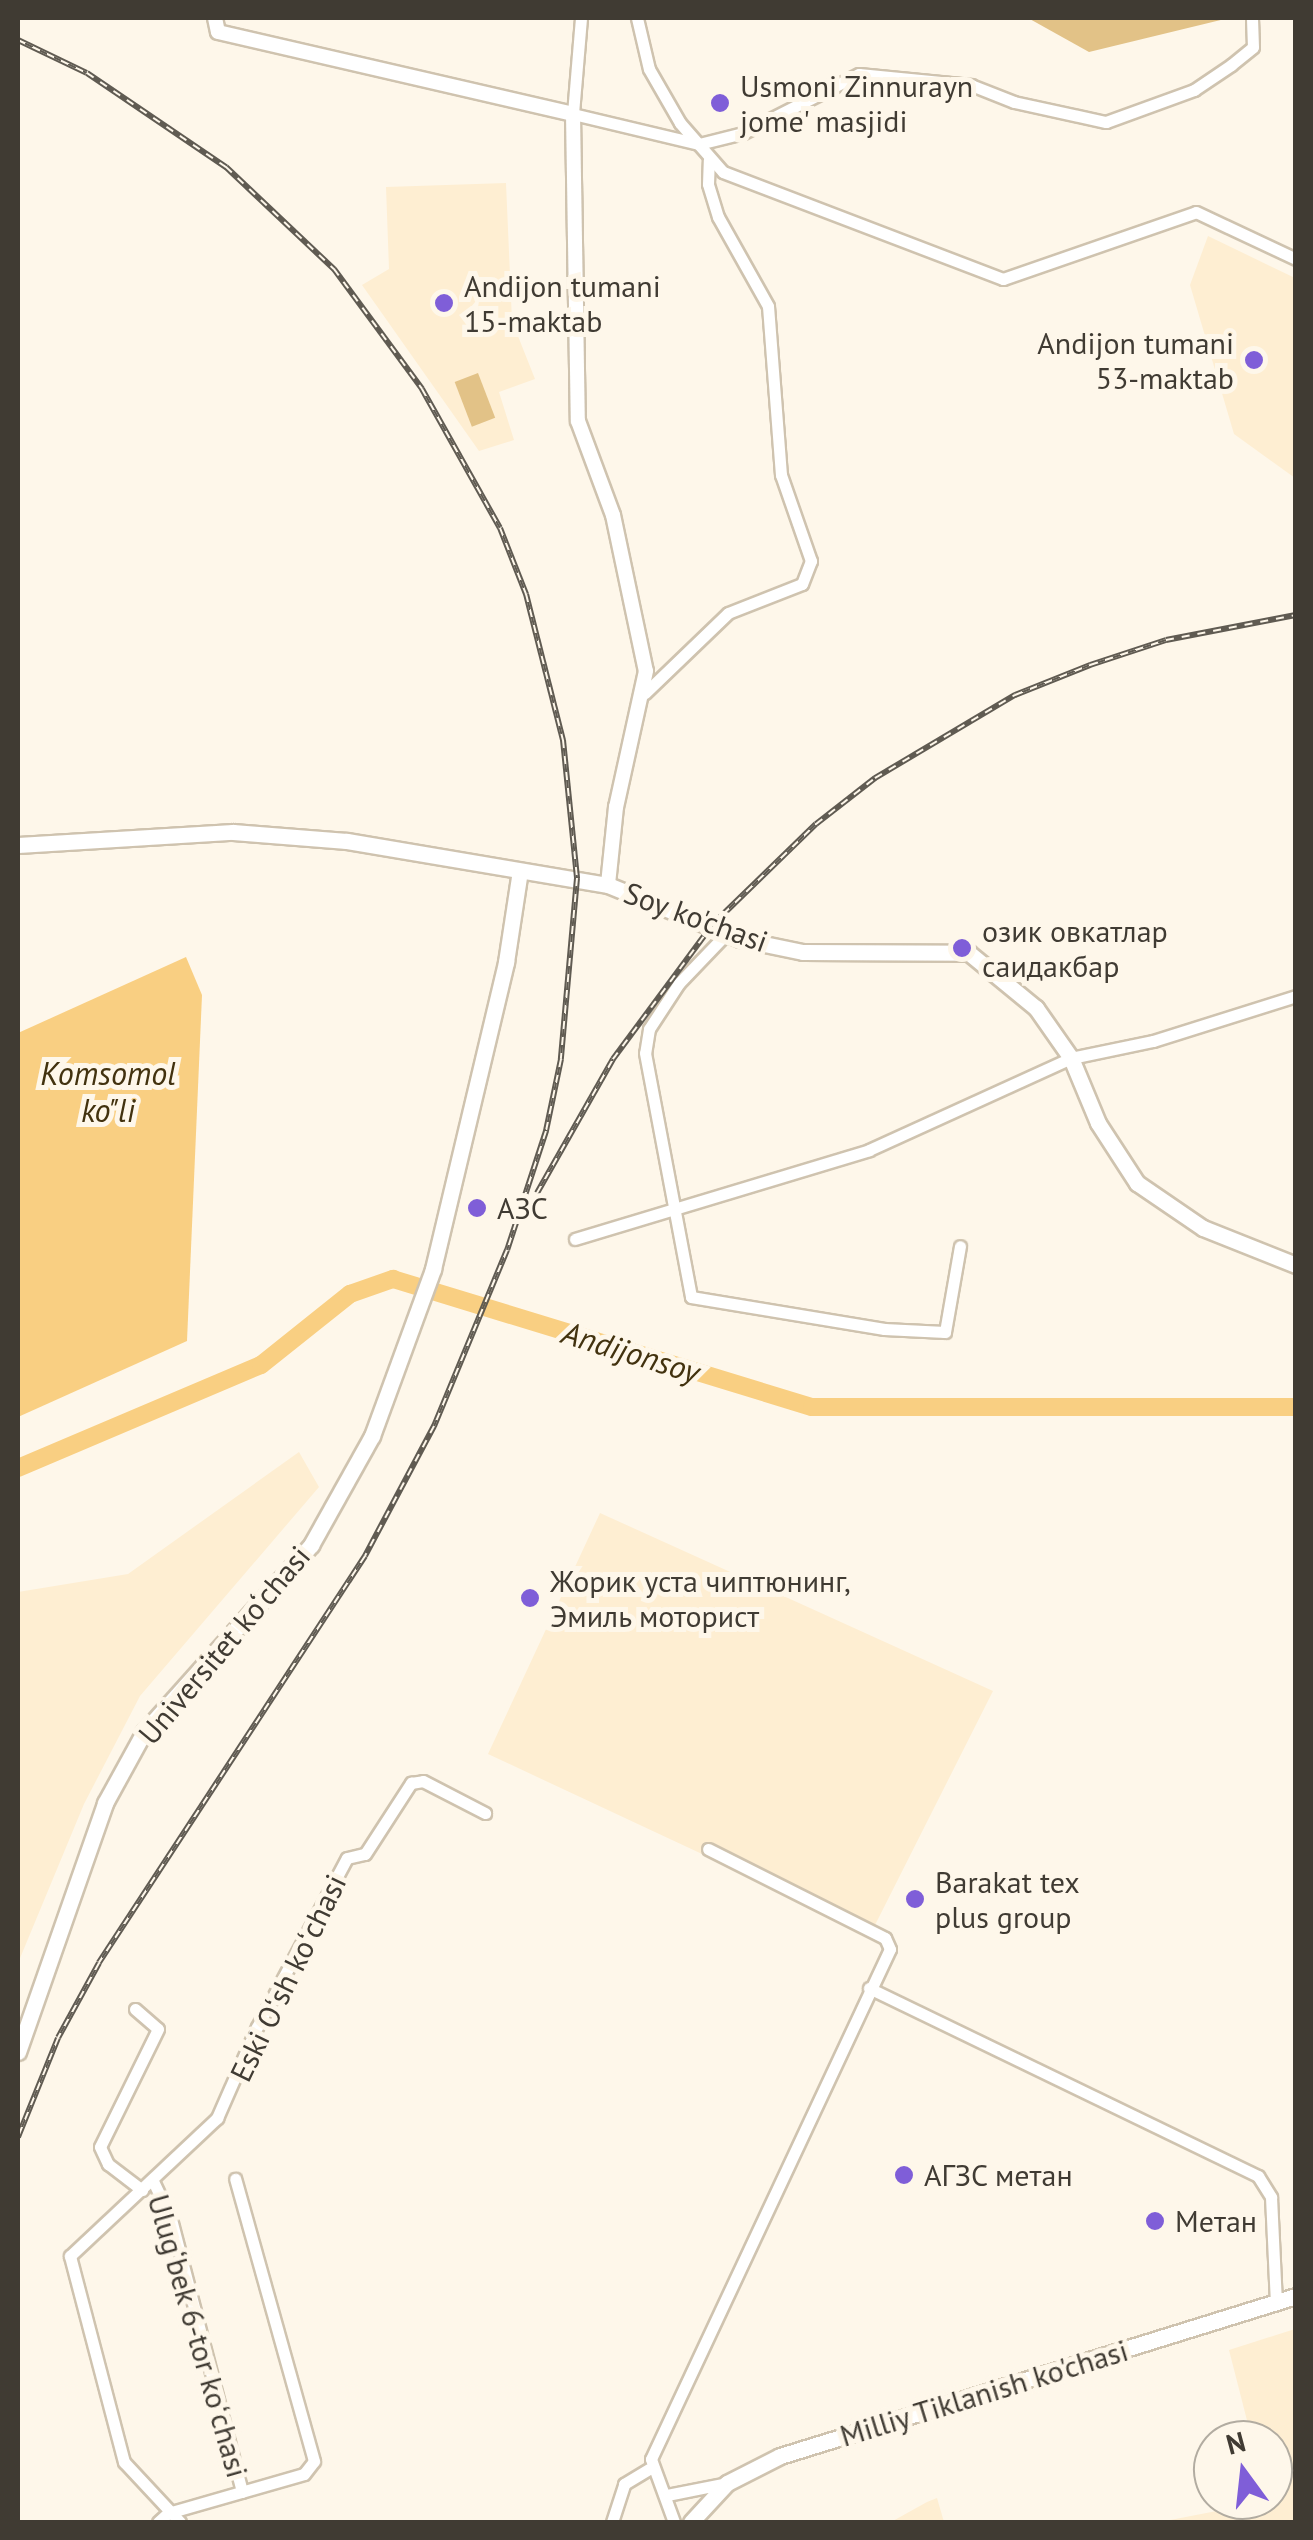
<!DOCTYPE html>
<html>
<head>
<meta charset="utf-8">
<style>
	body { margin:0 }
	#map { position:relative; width:1313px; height:2540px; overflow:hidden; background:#fef7ea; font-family:"PT Sans",sans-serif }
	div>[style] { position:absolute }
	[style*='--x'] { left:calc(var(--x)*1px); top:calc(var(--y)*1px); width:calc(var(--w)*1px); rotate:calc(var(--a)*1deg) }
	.built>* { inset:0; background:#feeed2 }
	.green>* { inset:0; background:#e2c287; transform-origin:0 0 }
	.water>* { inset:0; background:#f9cf82 }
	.river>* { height:18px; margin:-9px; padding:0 9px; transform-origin:9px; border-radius:9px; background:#f9cf82 }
	.roads { filter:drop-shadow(2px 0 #cfc3af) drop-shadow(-2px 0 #cfc3af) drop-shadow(0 2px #cfc3af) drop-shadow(0 -2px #cfc3af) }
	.minor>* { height:11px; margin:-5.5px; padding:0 5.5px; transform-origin:5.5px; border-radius:5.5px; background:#fff }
	.tertiary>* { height:14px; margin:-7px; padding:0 7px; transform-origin:7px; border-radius:7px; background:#fff }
	.secondary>* { height:15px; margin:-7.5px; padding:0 7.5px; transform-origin:7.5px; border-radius:7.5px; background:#fff }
	.rail>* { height:6px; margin-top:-3px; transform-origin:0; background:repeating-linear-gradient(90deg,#fef7ea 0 8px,#605b52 0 16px); box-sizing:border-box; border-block:2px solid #605b52 }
	.dots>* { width:28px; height:28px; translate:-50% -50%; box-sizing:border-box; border:5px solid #fef7ea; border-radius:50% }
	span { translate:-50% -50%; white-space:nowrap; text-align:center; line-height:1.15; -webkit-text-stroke:10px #fef7ea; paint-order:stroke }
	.poi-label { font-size:30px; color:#403b33 }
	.left { translate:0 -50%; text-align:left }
	.right { translate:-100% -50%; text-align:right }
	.street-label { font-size:30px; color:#403b33 }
	.water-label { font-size:32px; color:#42320f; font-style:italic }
	.frame { position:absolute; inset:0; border:20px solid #403b33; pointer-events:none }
	.north { position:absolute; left:1193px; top:2420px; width:100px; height:100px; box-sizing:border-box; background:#fef7ea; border:2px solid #b2aca1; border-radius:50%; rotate:345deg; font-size:28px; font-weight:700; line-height:40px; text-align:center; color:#403b33 }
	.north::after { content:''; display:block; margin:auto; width:35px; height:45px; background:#7f5ed8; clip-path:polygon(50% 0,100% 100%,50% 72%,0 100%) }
</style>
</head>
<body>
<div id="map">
	<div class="built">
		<i style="clip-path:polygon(506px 183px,512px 321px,535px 379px,499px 392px,514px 440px,479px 451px,362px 285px,389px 269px,386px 187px)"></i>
		<i style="clip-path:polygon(1208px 236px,1295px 278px,1295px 478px,1234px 434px,1190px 285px)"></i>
		<i style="clip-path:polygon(299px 1452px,319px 1487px,140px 1696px,84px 1804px,18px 1963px,18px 1592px,128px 1574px)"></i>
		<i style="clip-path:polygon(600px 1513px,993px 1691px,873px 1929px,706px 1847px,702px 1854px,488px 1754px)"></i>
		<i style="clip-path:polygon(1295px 2329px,1295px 2522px,1160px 2522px,1273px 2500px,1273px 2440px,1252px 2440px,1229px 2350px)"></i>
		<i style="clip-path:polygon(937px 2498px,944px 2522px,891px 2522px,927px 2502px)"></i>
	</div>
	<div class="green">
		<i style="clip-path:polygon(1028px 18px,1229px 18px,1089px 52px)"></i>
		<i style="left:478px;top:373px;width:48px;height:25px;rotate:69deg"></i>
	</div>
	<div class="water">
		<i style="clip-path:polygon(186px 957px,202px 995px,187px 1341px,18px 1417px,18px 1033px)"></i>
	</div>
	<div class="river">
		<i style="--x:18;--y:1468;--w:264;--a:-23"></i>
		<i style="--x:261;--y:1365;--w:114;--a:-38.6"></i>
		<i style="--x:350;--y:1294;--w:46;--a:-19.2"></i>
		<i style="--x:393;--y:1279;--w:438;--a:17"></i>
		<i style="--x:812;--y:1407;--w:484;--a:0"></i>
	</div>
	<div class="roads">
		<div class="minor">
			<i style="--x:581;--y:18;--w:96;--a:94.8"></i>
			<i style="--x:573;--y:114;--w:130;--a:13.4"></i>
			<i style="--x:699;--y:144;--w:45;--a:-14"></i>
			<i style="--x:743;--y:133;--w:130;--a:-27"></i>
			<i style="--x:859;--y:74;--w:113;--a:5.6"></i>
			<i style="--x:971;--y:85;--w:46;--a:21.6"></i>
			<i style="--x:1014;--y:102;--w:94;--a:12.3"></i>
			<i style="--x:1106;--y:122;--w:94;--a:-20"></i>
			<i style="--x:1194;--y:90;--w:45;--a:-34"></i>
			<i style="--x:1231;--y:65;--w:28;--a:-39"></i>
			<i style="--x:1253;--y:47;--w:29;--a:-92"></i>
			<i style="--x:637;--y:18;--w:52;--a:76.8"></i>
			<i style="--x:649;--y:69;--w:62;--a:60.1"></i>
			<i style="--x:680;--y:123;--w:65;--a:48.7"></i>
			<i style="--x:723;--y:172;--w:300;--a:20.9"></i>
			<i style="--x:1003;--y:279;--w:204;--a:-19.1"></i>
			<i style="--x:1196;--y:212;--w:110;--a:25.2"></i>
			<i style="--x:645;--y:693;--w:115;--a:-43.9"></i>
			<i style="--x:728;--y:613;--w:79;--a:-21.4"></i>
			<i style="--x:802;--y:584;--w:25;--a:-69"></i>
			<i style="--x:811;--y:561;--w:91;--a:-109.2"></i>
			<i style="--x:781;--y:475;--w:169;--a:-94.4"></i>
			<i style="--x:768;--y:306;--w:102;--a:-119.3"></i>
			<i style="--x:718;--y:217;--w:34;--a:-107"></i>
			<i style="--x:708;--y:184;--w:24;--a:-88"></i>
			<i style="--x:726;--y:934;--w:68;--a:133.8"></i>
			<i style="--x:679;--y:983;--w:55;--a:123.1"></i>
			<i style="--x:649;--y:1029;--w:24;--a:99"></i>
			<i style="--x:645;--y:1053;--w:248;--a:79.3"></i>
			<i style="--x:691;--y:1297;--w:196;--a:9.4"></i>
			<i style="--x:884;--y:1329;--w:61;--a:2.8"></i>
			<i style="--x:945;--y:1332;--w:87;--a:-80.1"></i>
			<i style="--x:575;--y:1239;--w:307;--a:-16.8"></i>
			<i style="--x:869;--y:1150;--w:222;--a:-24.5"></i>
			<i style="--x:1071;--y:1058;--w:84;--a:-11.7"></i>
			<i style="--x:1153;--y:1041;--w:150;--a:-17.5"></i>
			<i style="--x:869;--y:1988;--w:432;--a:25.8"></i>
			<i style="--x:1258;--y:2176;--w:25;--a:58"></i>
			<i style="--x:1271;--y:2197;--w:106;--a:87.3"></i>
			<i style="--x:135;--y:2009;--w:30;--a:41"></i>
			<i style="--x:158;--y:2029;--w:131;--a:116.2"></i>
			<i style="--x:100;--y:2147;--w:19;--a:65"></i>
			<i style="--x:108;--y:2164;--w:43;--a:37.4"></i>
			<i style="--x:153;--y:2181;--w:42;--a:64.7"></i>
			<i style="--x:171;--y:2219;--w:282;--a:75.4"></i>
			<i style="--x:667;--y:2495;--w:61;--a:-11.3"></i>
			<i style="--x:158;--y:2522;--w:13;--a:-42"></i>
			<i style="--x:168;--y:2513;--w:141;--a:-16"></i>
			<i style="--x:304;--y:2474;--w:16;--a:-52"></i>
			<i style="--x:314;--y:2461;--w:293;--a:-105.6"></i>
			<i style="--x:180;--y:2522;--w:82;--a:-133"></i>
			<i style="--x:124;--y:2462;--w:213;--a:-104.7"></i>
			<i style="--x:70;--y:2256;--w:202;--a:-43.2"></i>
			<i style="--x:217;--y:2118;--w:99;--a:-66.3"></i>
			<i style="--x:257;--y:2027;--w:191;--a:-62"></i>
			<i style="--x:347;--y:1858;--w:18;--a:-13"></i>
			<i style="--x:365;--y:1854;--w:85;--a:-57.1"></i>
			<i style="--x:411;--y:1783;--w:12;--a:-9"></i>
			<i style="--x:423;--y:1781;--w:70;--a:27.3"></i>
			<i style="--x:612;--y:2522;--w:40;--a:-72"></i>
			<i style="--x:624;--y:2484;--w:29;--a:-31"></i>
			<i style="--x:674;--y:2522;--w:67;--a:-110.1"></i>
			<i style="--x:651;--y:2459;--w:563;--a:-64.89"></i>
			<i style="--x:890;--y:1949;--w:12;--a:-114"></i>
			<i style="--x:885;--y:1938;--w:198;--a:-153.3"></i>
		</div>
		<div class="tertiary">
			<i style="--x:215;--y:18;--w:14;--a:78"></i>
			<i style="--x:218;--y:32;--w:364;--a:13"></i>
			<i style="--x:573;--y:114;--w:307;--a:89.1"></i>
			<i style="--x:578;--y:421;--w:100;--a:69.6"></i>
			<i style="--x:613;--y:515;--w:159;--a:78.1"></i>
			<i style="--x:646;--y:671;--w:139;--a:102.4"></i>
			<i style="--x:616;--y:807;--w:78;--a:95.9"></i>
		</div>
		<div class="secondary">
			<i style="--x:18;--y:845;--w:215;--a:-3.5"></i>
			<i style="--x:233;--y:832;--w:114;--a:4.5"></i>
			<i style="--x:347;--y:841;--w:265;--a:9.6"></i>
			<i style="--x:608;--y:885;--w:143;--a:22.2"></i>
			<i style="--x:740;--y:939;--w:64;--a:11.7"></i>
			<i style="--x:803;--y:952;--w:166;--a:0.3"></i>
			<i style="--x:969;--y:953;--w:87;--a:39.4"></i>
			<i style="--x:1036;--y:1008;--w:61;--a:55"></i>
			<i style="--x:1071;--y:1058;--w:70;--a:67.4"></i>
			<i style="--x:1098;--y:1123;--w:72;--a:57"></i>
			<i style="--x:1137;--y:1183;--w:80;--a:34.3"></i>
			<i style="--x:1203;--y:1228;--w:100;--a:21.7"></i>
			<i style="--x:18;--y:2052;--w:264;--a:-70.7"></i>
			<i style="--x:105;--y:1803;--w:81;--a:-61.2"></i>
			<i style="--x:144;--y:1732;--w:251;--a:-48.2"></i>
			<i style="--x:311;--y:1545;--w:125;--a:-60.8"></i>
			<i style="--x:372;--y:1436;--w:178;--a:-69.9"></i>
			<i style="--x:433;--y:1269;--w:316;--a:-76.6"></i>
			<i style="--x:506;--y:962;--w:92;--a:-81.3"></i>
			<i style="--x:691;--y:2522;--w:53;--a:-47.3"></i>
			<i style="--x:727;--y:2483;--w:59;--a:-27"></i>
			<i style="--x:780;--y:2456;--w:540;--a:-17.23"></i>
		</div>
	</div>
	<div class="rail">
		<i style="--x:18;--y:40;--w:76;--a:25.6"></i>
		<i style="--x:87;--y:73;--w:168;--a:34.1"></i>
		<i style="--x:226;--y:167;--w:149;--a:43.4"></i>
		<i style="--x:334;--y:269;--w:149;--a:53.7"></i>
		<i style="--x:422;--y:389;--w:159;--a:60.7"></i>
		<i style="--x:500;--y:528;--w:71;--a:68.5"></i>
		<i style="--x:526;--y:594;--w:151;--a:75.8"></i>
		<i style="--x:563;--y:740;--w:139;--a:84.2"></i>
		<i style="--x:577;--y:878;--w:182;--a:95.1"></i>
		<i style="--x:561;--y:1059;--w:74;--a:101.8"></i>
		<i style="--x:546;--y:1131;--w:125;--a:108.1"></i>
		<i style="--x:507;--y:1250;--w:191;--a:112.5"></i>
		<i style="--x:434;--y:1426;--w:147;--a:118"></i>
		<i style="--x:365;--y:1556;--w:486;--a:123.2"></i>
		<i style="--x:99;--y:1963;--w:85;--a:118.7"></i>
		<i style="--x:58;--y:2038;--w:107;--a:112"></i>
		<i style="--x:537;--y:1193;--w:154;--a:-60.4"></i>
		<i style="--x:613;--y:1059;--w:167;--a:-53.5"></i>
		<i style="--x:712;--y:925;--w:145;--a:-44.2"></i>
		<i style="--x:816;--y:824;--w:75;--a:-37.9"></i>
		<i style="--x:875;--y:778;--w:163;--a:-30.7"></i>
		<i style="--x:1015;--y:695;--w:81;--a:-21.8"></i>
		<i style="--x:1090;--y:665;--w:80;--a:-18.2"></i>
		<i style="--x:1166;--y:640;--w:132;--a:-10.9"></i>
	</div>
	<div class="dots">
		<i style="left:720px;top:103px;background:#7f5ed8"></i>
		<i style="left:444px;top:303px;background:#7f5ed8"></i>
		<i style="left:1254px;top:360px;background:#7f5ed8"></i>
		<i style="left:962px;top:948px;background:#7f5ed8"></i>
		<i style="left:477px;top:1208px;background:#7f5ed8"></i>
		<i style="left:530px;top:1598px;background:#7f5ed8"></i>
		<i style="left:915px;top:1899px;background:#7f5ed8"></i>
		<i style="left:904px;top:2175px;background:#7f5ed8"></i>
		<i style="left:1155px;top:2221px;background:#7f5ed8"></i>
	</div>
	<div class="poi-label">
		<span class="left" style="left:740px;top:103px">Usmoni Zinnurayn<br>jome' masjidi</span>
		<span class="left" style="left:464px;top:303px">Andijon tumani<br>15-maktab</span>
		<span class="right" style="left:1234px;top:360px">Andijon tumani<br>53-maktab</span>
		<span class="left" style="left:982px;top:948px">озик овкатлар<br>саидакбар</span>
		<span class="left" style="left:497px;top:1208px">АЗС</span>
		<span class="left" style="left:550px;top:1598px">Жорик уста чиптюнинг,<br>Эмиль моторист</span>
		<span class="left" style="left:935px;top:1899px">Barakat tex<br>plus group</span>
		<span class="left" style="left:924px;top:2175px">АГЗС метан</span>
		<span class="left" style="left:1175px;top:2221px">Метан</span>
	</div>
	<div class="street-label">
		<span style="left:696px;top:917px;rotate:20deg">Soy ko'chasi</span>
		<span style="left:224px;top:1645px;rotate:-50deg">Universitet kо‘chasi</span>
		<span style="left:288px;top:1978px;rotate:-64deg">Eski Oʻsh koʻchasi</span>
		<span style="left:198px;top:2336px;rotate:74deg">Ulug‘bek 6-tor koʻchasi</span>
		<span style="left:984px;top:2393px;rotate:-17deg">Milliy Tiklanish ko'chasi</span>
	</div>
	<div class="water-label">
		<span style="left:108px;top:1092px">Komsomol<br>ko"li</span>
		<span style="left:631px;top:1352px;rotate:17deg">Andijonsoy</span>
	</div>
	<div class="frame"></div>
	<div class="north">N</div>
</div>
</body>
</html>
